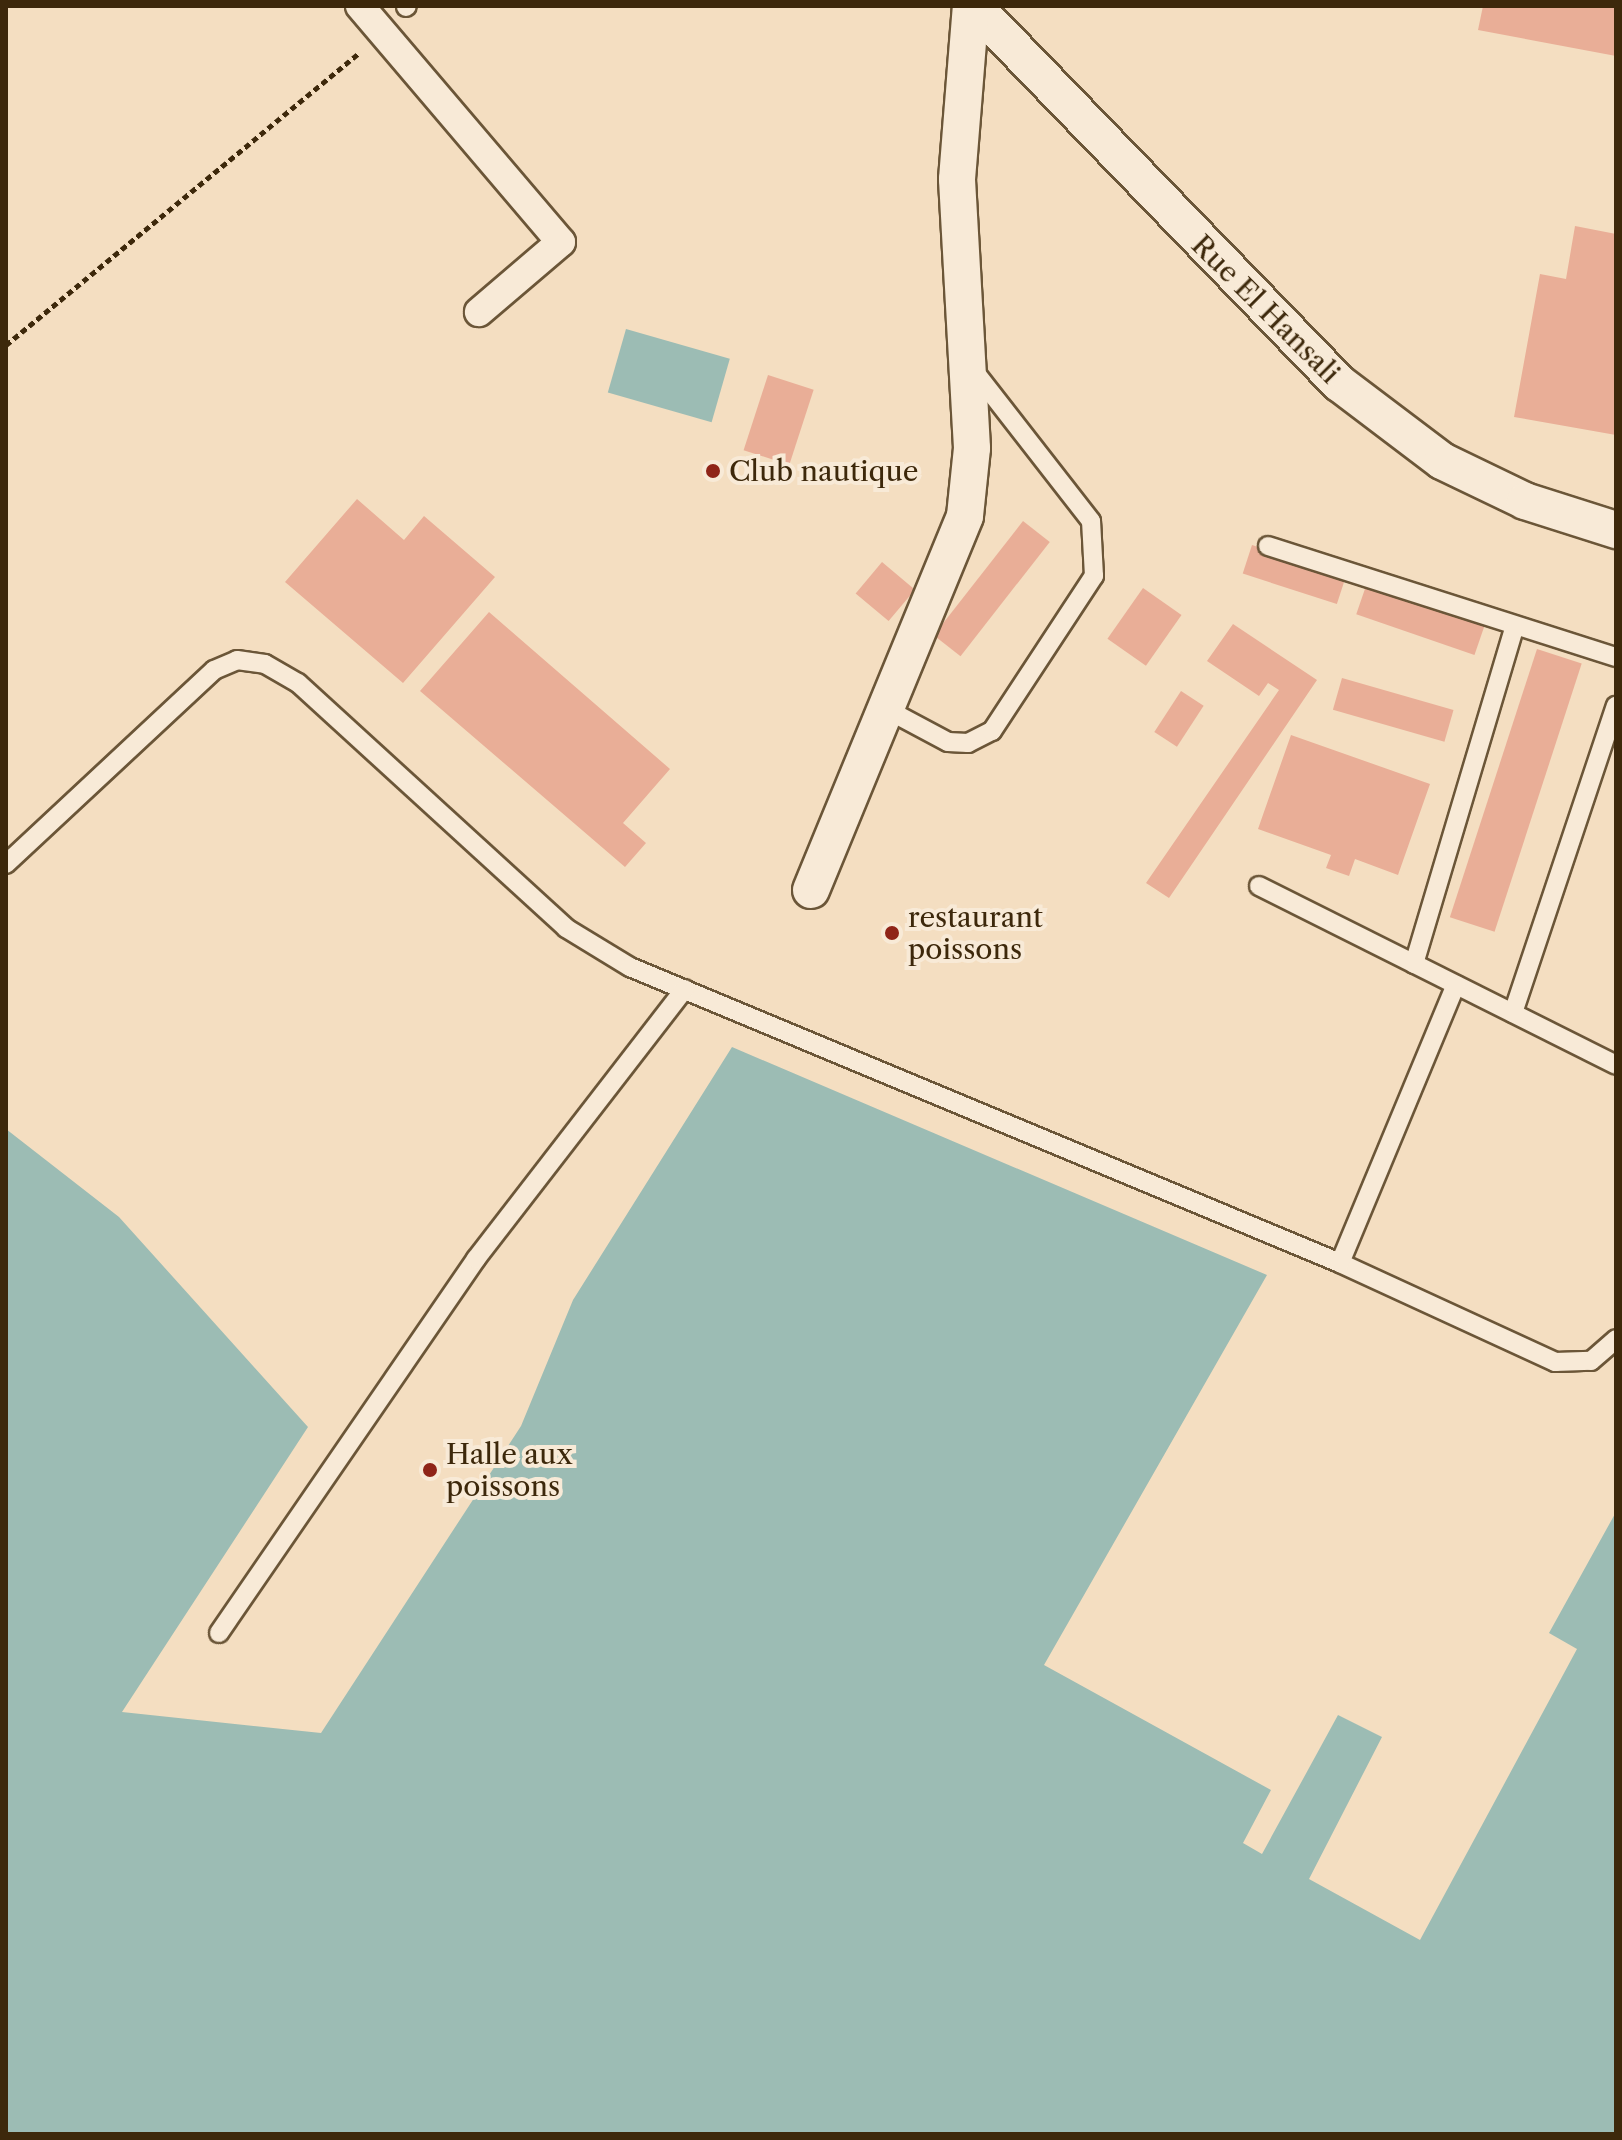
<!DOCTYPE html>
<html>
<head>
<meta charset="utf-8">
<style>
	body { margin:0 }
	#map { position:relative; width:1622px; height:2140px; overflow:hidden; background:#f4dec1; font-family:"Libre Caslon Text",serif }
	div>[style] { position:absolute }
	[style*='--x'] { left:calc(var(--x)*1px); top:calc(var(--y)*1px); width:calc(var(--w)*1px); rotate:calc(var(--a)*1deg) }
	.water>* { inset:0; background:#9cbcb4; transform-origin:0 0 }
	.building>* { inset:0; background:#e9ae97; transform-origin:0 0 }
	.path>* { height:5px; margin-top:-2.5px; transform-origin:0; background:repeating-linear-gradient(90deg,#3d280b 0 6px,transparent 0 10px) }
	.roads { filter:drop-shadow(2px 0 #6b5638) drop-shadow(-2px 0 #6b5638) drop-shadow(0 2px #6b5638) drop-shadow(0 -2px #6b5638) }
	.service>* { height:18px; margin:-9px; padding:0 9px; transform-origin:9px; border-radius:9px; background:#f8ead7 }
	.pedestrian>* { height:28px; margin:-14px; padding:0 14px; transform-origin:14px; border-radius:14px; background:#f8ead7 }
	.minor>* { height:36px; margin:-18px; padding:0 18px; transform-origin:18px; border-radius:18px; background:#f8ead7 }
	.dots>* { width:22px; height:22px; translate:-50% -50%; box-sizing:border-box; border:4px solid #f8ead7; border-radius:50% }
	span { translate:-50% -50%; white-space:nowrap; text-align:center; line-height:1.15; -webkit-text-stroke:8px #f8ead7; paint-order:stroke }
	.street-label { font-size:28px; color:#3d280b }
	.poi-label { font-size:28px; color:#3d280b }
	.left { translate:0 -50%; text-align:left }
	.frame { position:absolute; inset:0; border:8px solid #3d280b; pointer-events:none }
</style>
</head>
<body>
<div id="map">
	<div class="water">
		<i style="left:626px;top:329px;width:108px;height:66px;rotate:16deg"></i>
		<i style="clip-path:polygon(732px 1047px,1267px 1275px,1044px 1665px,1271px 1790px,1243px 1843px,1262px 1854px,1338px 1715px,1382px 1737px,1309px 1879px,1420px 1940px,1577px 1649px,1549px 1633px,1616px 1512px,1616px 2134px,6px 2134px,6px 1129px,119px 1217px,308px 1427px,122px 1712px,321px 1733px,521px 1426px,573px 1300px)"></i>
	</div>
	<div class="building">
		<i style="clip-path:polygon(1483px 6px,1616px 6px,1616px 56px,1478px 30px)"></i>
		<i style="clip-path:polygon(1575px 226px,1616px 234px,1616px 435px,1514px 417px,1540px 274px,1566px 279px)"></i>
		<i style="left:768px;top:375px;width:48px;height:79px;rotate:18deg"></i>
		<i style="clip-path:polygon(357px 499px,404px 540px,424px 516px,495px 577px,403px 683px,285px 582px)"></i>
		<i style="left:1023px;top:521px;width:34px;height:145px;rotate:38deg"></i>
		<i style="left:1252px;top:545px;width:99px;height:30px;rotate:18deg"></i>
		<i style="left:882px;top:562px;width:43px;height:41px;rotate:40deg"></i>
		<i style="left:1367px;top:583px;width:125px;height:33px;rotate:19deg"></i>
		<i style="left:1143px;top:588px;width:47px;height:62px;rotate:35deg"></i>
		<i style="clip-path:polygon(489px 612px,670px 769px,623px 823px,646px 843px,625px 867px,420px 691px)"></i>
		<i style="clip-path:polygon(1233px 624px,1317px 680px,1169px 898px,1146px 883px,1279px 690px,1268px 683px,1259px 696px,1207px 661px)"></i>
		<i style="left:1537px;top:649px;width:47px;height:282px;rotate:18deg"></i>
		<i style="left:1342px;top:678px;width:116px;height:33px;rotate:16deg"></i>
		<i style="left:1181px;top:691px;width:27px;height:49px;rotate:33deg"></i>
		<i style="clip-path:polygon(1291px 735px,1430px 784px,1398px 875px,1355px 859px,1349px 876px,1326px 868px,1331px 855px,1258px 829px)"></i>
	</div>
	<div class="path">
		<i style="--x:6;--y:345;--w:458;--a:-39.6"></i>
	</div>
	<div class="roads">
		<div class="service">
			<i style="--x:406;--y:7;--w:1;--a:-45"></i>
			<i style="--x:1268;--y:546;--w:365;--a:17.7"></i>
			<i style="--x:888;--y:710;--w:68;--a:28.1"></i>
			<i style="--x:948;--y:742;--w:20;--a:3"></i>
			<i style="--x:968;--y:743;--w:27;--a:-27"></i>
			<i style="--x:992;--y:731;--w:186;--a:-56.7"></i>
			<i style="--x:1094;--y:576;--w:55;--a:-93.1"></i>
			<i style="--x:1091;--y:521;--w:194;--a:-127.9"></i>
			<i style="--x:6;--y:864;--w:284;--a:-43"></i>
			<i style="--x:214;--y:670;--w:25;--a:-23"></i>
			<i style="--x:237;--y:660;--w:28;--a:8"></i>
			<i style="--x:265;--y:664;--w:38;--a:30"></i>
			<i style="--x:298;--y:683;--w:363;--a:42.4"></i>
			<i style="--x:566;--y:928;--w:75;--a:31.4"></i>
			<i style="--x:630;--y:967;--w:769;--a:22.63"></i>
			<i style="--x:1340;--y:1263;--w:237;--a:24.7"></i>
			<i style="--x:1555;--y:1362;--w:36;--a:-2"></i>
			<i style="--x:1591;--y:1361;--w:33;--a:-41"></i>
			<i style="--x:1259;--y:886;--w:399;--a:26.6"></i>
			<i style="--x:1414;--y:964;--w:353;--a:-73.4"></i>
			<i style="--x:1513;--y:1013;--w:324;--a:-71.5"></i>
			<i style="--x:1340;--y:1263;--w:301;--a:-67.4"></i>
			<i style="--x:219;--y:1633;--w:454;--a:-55.5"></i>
			<i style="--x:476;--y:1259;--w:341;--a:-52.3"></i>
		</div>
		<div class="pedestrian">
			<i style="--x:360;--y:6;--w:310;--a:49.6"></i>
			<i style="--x:561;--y:242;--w:108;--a:139.5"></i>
		</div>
		<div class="minor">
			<i style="--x:974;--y:6;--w:525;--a:45.93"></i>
			<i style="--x:1339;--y:383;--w:129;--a:37.1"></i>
			<i style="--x:1442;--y:461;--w:92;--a:25.7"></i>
			<i style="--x:1525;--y:501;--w:96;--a:17.7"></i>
			<i style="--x:811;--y:890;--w:404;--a:-67.6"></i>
			<i style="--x:965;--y:516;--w:68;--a:-84.1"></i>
			<i style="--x:972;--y:448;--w:269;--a:-93.2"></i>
			<i style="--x:957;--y:179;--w:174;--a:-85.4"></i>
		</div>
	</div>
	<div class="dots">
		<i style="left:713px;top:471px;background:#8f2418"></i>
		<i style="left:892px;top:933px;background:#8f2418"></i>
		<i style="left:430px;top:1470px;background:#8f2418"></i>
	</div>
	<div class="street-label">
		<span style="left:1266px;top:309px;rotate:45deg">Rue El Hansali</span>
	</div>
	<div class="poi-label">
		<span class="left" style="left:729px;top:471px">Club nautique</span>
		<span class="left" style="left:908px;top:933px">restaurant<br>poissons</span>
		<span class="left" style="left:446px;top:1470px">Halle aux<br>poissons</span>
	</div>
	<div class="frame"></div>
</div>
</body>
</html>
